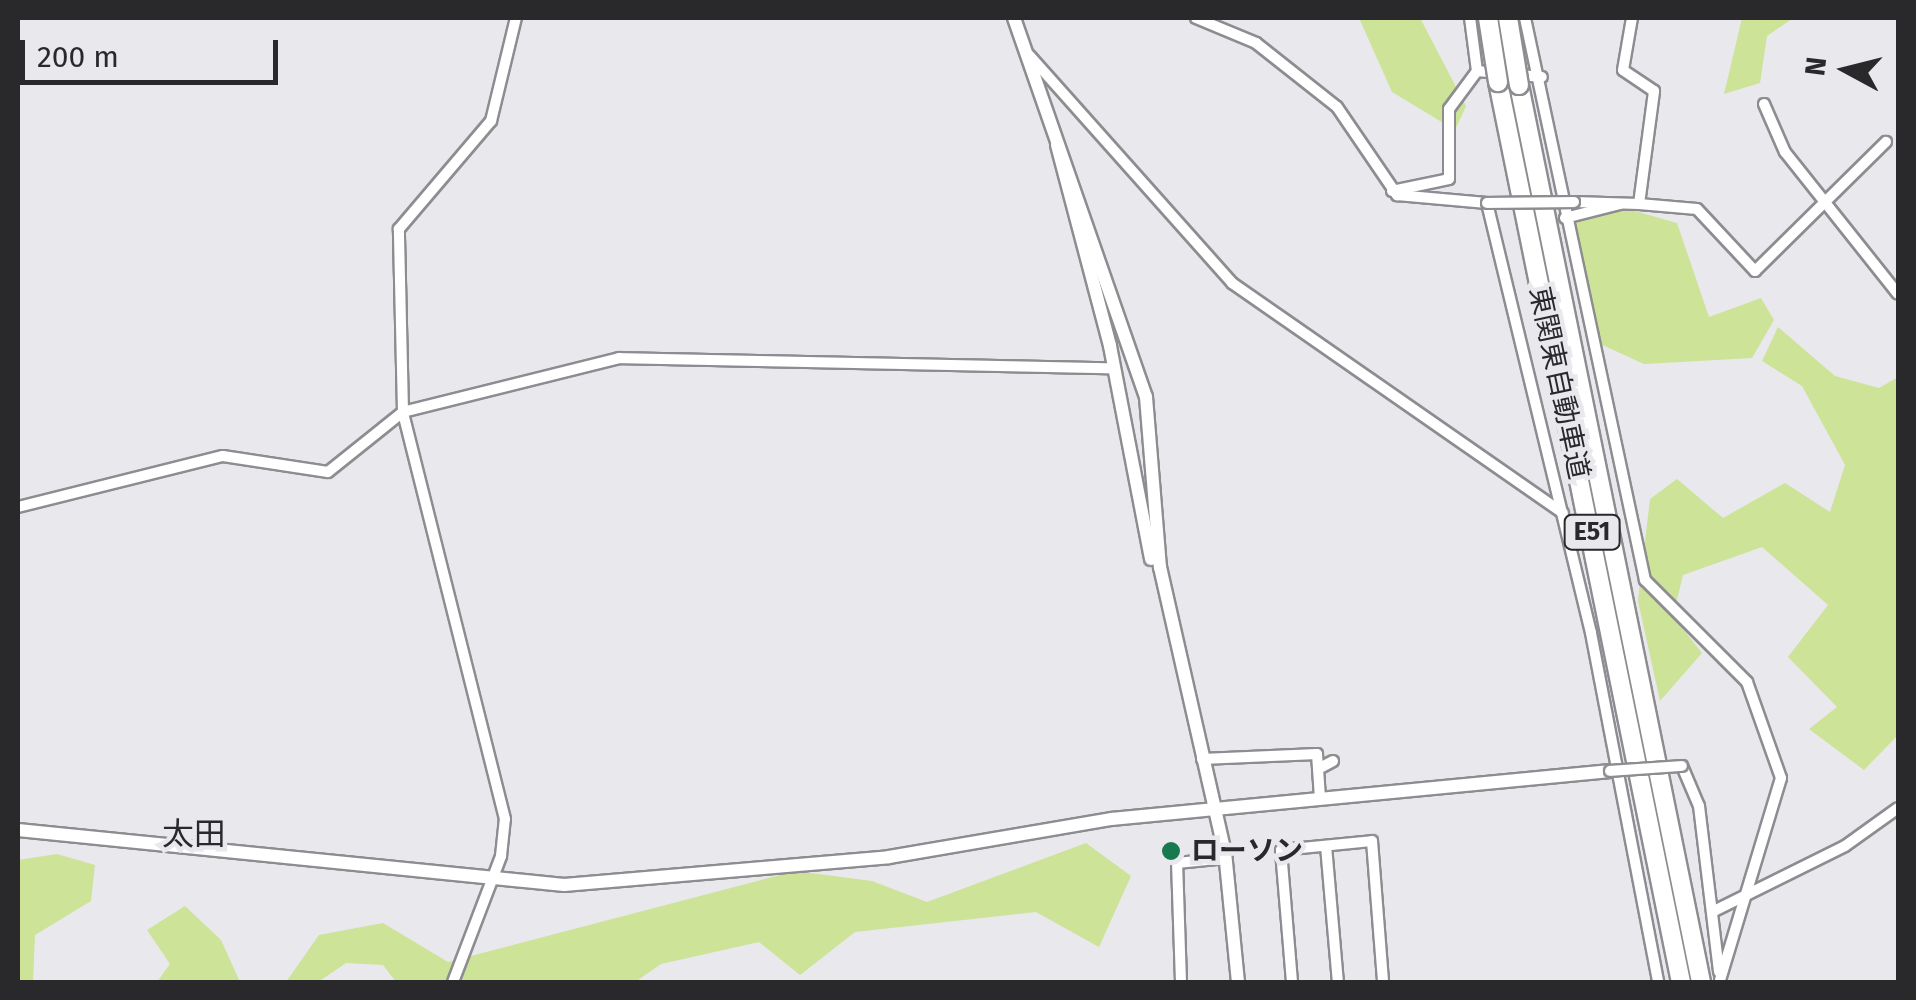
<!DOCTYPE html>
<html>
<head>
<meta charset="utf-8">
<style>
	body { margin:0 }
	#map { position:relative; width:1916px; height:1000px; overflow:hidden; background:#e9e8ed; font-family:"Fira Sans","Noto Sans JP",sans-serif }
	div>[style] { position:absolute }
	[style*='--x'] { left:calc(var(--x)*1px); top:calc(var(--y)*1px); width:calc(var(--w)*1px); rotate:calc(var(--a)*1deg) }
	.green>* { inset:0; background:#cce398 }
	.roads { filter:drop-shadow(2px 0 #8d8d91) drop-shadow(-2px 0 #8d8d91) drop-shadow(0 2px #8d8d91) drop-shadow(0 -2px #8d8d91) }
	.minor>* { height:10px; margin:-5px; padding:0 5px; transform-origin:5px; border-radius:5px; background:#fff }
	.tertiary>* { height:12px; margin:-6px; padding:0 6px; transform-origin:6px; border-radius:6px; background:#fff }
	.motorway>* { height:18px; margin:-9px; padding:0 9px; transform-origin:9px; border-radius:9px; background:#fff }
	.bridges { filter:drop-shadow(2px 0 #8d8d91) drop-shadow(-2px 0 #8d8d91) drop-shadow(0 2px #8d8d91) drop-shadow(0 -2px #8d8d91) }
	.minor-bridge>* { height:10px; margin:-5px; padding:0 5px; transform-origin:5px; border-radius:5px; background:#fff }
	.motorway-bridge>* { height:18px; margin:-9px; padding:0 9px; transform-origin:9px; border-radius:9px; background:#fff }
	.dots>* { width:28px; height:28px; translate:-50% -50%; box-sizing:border-box; border:5px solid #e9e8ed; border-radius:50% }
	span { translate:-50% -50%; white-space:nowrap; text-align:center; line-height:1.15; -webkit-text-stroke:9px #e9e8ed; paint-order:stroke }
	.shield-label span { padding:2px 8px; background:#e9e8ed; border:2px solid; border-radius:8px; -webkit-text-stroke-width:0 }
	.shield-label { font-size:25px; color:#29292b; font-weight:700 }
	.street-label { font-size:28px; color:#29292b }
	.poi-label { font-size:28px; color:#29292b; font-weight:700 }
	.left { translate:0 -50%; text-align:left }
	.quarter-label { font-size:32px; color:#29292b }
	.frame { position:absolute; inset:0; border:20px solid #29292b; pointer-events:none }
	.north { position:absolute; left:1796px; top:20px; width:100px; height:100px; -webkit-text-stroke:8px #e9e8ed; paint-order:stroke; rotate:277deg; font-size:28px; font-weight:700; line-height:40px; text-align:center; color:#29292b }
	.north::after { content:''; display:block; margin:auto; width:35px; height:45px; background:#29292b; clip-path:polygon(50% 0,100% 100%,50% 72%,0 100%) }
	.scale { position:absolute; left:20px; top:40px; width:258px; height:45px; box-sizing:border-box; border:5px solid #29292b; border-top:0; padding-left:12px; font-size:30px; line-height:35px; white-space:nowrap; color:#29292b; -webkit-text-stroke:8px #e9e8ed; paint-order:stroke }
</style>
</head>
<body>
<div id="map">
	<div class="green">
		<i style="clip-path:polygon(1359px 18px,1420px 18px,1466px 106px,1455px 130px,1392px 92px)"></i>
		<i style="clip-path:polygon(1742px 18px,1793px 18px,1767px 36px,1760px 83px,1724px 94px)"></i>
		<i style="clip-path:polygon(1628px 209px,1677px 223px,1709px 317px,1761px 298px,1774px 320px,1752px 358px,1644px 364px,1598px 343px,1570px 221px)"></i>
		<i style="clip-path:polygon(1778px 327px,1835px 376px,1879px 388px,1898px 377px,1898px 735px,1864px 770px,1809px 729px,1837px 707px,1788px 657px,1828px 605px,1762px 547px,1683px 575px,1673px 616px,1702px 653px,1660px 701px,1638px 601px,1650px 499px,1677px 479px,1723px 518px,1785px 483px,1830px 512px,1845px 465px,1802px 386px,1762px 361px)"></i>
		<i style="clip-path:polygon(1086px 843px,1131px 876px,1099px 947px,1036px 912px,855px 932px,800px 975px,759px 942px,661px 964px,635px 982px,396px 982px,383px 965px,346px 963px,318px 982px,286px 982px,319px 935px,383px 923px,448px 962px,795px 871px,872px 881px,927px 902px)"></i>
		<i style="clip-path:polygon(57px 854px,95px 865px,91px 901px,35px 935px,33px 982px,18px 982px,18px 860px)"></i>
		<i style="clip-path:polygon(185px 906px,221px 940px,240px 982px,157px 982px,170px 964px,147px 930px)"></i>
	</div>
	<div class="roads">
		<div class="minor">
			<i style="--x:1196;--y:18;--w:65;--a:22.6"></i>
			<i style="--x:1256;--y:43;--w:103;--a:38.3"></i>
			<i style="--x:1337;--y:107;--w:107;--a:55.7"></i>
			<i style="--x:1397;--y:195;--w:90;--a:5.1"></i>
			<i style="--x:1487;--y:203;--w:442;--a:76.4"></i>
			<i style="--x:1591;--y:633;--w:355;--a:79.1"></i>
			<i style="--x:1525;--y:18;--w:575;--a:77.95"></i>
			<i style="--x:1645;--y:580;--w:144;--a:45"></i>
			<i style="--x:1747;--y:682;--w:102;--a:70.5"></i>
			<i style="--x:1781;--y:778;--w:211;--a:106.8"></i>
			<i style="--x:1030;--y:56;--w:304;--a:48.3"></i>
			<i style="--x:1232;--y:283;--w:403;--a:34.8"></i>
			<i style="--x:1477;--y:71;--w:65;--a:5.3"></i>
			<i style="--x:1764;--y:104;--w:52;--a:66.4"></i>
			<i style="--x:1785;--y:152;--w:181;--a:51.5"></i>
			<i style="--x:1392;--y:191;--w:58;--a:-11.9"></i>
			<i style="--x:1449;--y:179;--w:70;--a:-90"></i>
			<i style="--x:1449;--y:109;--w:47;--a:-53.6"></i>
			<i style="--x:1477;--y:71;--w:53;--a:-97.5"></i>
			<i style="--x:1574;--y:202;--w:65;--a:1.8"></i>
			<i style="--x:1639;--y:204;--w:114;--a:-82.4"></i>
			<i style="--x:1654;--y:91;--w:37;--a:-146"></i>
			<i style="--x:1623;--y:70;--w:53;--a:-80.2"></i>
			<i style="--x:1639;--y:204;--w:58;--a:4.9"></i>
			<i style="--x:1697;--y:209;--w:85;--a:46.9"></i>
			<i style="--x:1755;--y:271;--w:184;--a:-44.6"></i>
			<i style="--x:1565;--y:218;--w:57;--a:-14.3"></i>
			<i style="--x:18;--y:507;--w:211;--a:-14"></i>
			<i style="--x:223;--y:456;--w:106;--a:8.7"></i>
			<i style="--x:328;--y:472;--w:96;--a:-38.7"></i>
			<i style="--x:403;--y:412;--w:223;--a:-14"></i>
			<i style="--x:619;--y:358;--w:495;--a:1.2"></i>
			<i style="--x:1202;--y:759;--w:115;--a:-2.5"></i>
			<i style="--x:1317;--y:754;--w:44;--a:86.1"></i>
			<i style="--x:1682;--y:766;--w:43;--a:67"></i>
			<i style="--x:1699;--y:806;--w:167;--a:83.1"></i>
			<i style="--x:1318;--y:769;--w:17;--a:-28"></i>
			<i style="--x:1326;--y:846;--w:137;--a:85"></i>
			<i style="--x:1712;--y:912;--w:148;--a:-26.4"></i>
			<i style="--x:1845;--y:846;--w:65;--a:-35.6"></i>
			<i style="--x:453;--y:982;--w:135;--a:-69.1"></i>
			<i style="--x:501;--y:856;--w:37;--a:-84"></i>
			<i style="--x:505;--y:819;--w:420;--a:-104.1"></i>
			<i style="--x:403;--y:412;--w:183;--a:-91.3"></i>
			<i style="--x:399;--y:229;--w:142;--a:-49.6"></i>
			<i style="--x:491;--y:121;--w:106;--a:-76.4"></i>
			<i style="--x:1181;--y:982;--w:119;--a:-91.9"></i>
			<i style="--x:1177;--y:863;--w:40;--a:-5.7"></i>
			<i style="--x:1292;--y:982;--w:132;--a:-94.8"></i>
			<i style="--x:1281;--y:850;--w:91;--a:-5.6"></i>
			<i style="--x:1372;--y:841;--w:141;--a:85.5"></i>
		</div>
		<div class="tertiary">
			<i style="--x:1014;--y:18;--w:401;--a:70.8"></i>
			<i style="--x:1146;--y:397;--w:171;--a:85.3"></i>
			<i style="--x:1160;--y:567;--w:292;--a:77.2"></i>
			<i style="--x:1225;--y:852;--w:131;--a:84.3"></i>
			<i style="--x:1057;--y:145;--w:208;--a:75.2"></i>
			<i style="--x:1110;--y:346;--w:217;--a:79.1"></i>
			<i style="--x:18;--y:830;--w:549;--a:5.75"></i>
			<i style="--x:564;--y:885;--w:326;--a:-4.9"></i>
			<i style="--x:889;--y:857;--w:226;--a:-9.7"></i>
			<i style="--x:1112;--y:819;--w:500;--a:-5.51"></i>
		</div>
		<div class="motorway">
			<i style="--x:1498;--y:82;--w:918;--a:78.51"></i>
			<i style="--x:1519;--y:85;--w:915;--a:78.53"></i>
		</div>
	</div>
	<div class="bridges">
		<div class="minor-bridge">
			<i style="--x:1487;--y:203;--w:87;--a:-0.7"></i>
			<i style="--x:1610;--y:771;--w:72;--a:-4"></i>
		</div>
		<div class="motorway-bridge">
			<i style="--x:1488;--y:18;--w:65;--a:81.1"></i>
			<i style="--x:1508;--y:18;--w:68;--a:80.7"></i>
		</div>
	</div>
	<div class="dots">
		<i style="left:1171px;top:851px;background:#187950"></i>
	</div>
	<div class="shield-label">
		<span style="left:1592px;top:532px">E51</span>
	</div>
	<div class="street-label">
		<span style="left:1559px;top:383px;rotate:78deg">東関東自動車道</span>
	</div>
	<div class="poi-label">
		<span class="left" style="left:1191px;top:851px">ローソン</span>
	</div>
	<div class="quarter-label">
		<span style="left:194px;top:834px">太田</span>
	</div>
	<div class="frame"></div>
	<div class="north">N</div>
	<div class="scale">200 m</div>
</div>
</body>
</html>
